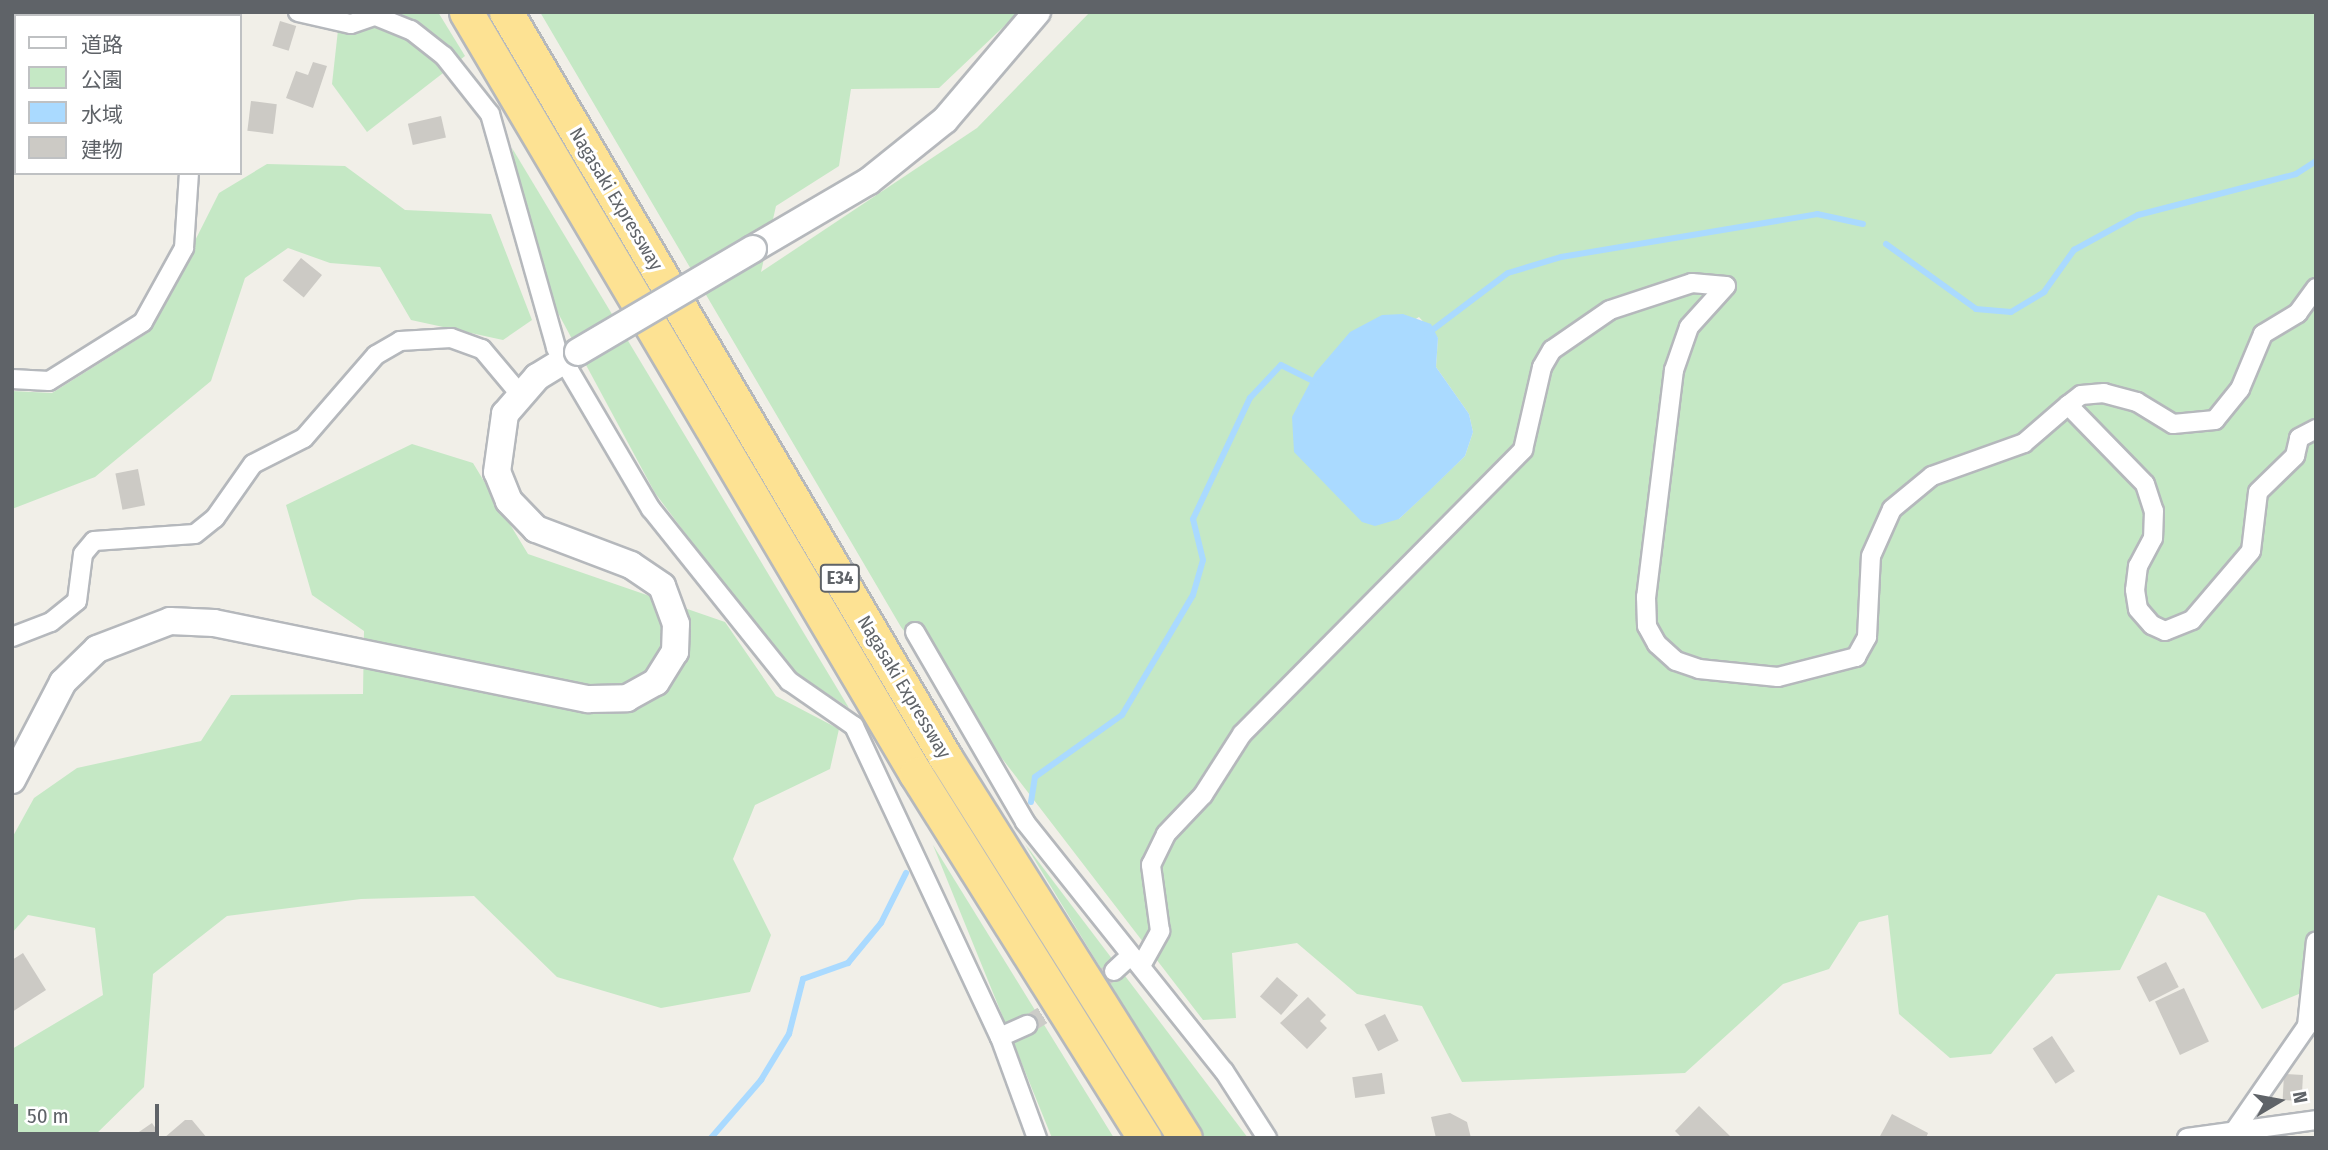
<!DOCTYPE html>
<html>
<head>
<meta charset="utf-8">
<style>
	body { margin:0 }
	#map { position:relative; width:2328px; height:1150px; overflow:hidden; background:#f1efe8; font-family:"Fira Sans Condensed","Noto Sans JP",sans-serif }
	div>[style] { position:absolute }
	[style*='--x'] { left:calc(var(--x)*1px); top:calc(var(--y)*1px); width:calc(var(--w)*1px); rotate:calc(var(--a)*1deg) }
	.green>* { inset:0; background:#c5e8c5 }
	.water>* { inset:0; background:#aadaff }
	.stream>* { height:6px; margin:-3px; padding:0 3px; transform-origin:3px; border-radius:3px; background:#aadaff }
	.building>* { inset:0; background:#cccac5; transform-origin:0 0 }
	.street-tunnel>* { height:18px; margin-top:-9px; transform-origin:0; background:repeating-linear-gradient(90deg,#ccccc8 0 18px,transparent 0 27px) }
	.roads { filter:drop-shadow(2px 0 #b5b8bc) drop-shadow(-2px 0 #b5b8bc) drop-shadow(0 2px #b5b8bc) drop-shadow(0 -2px #b5b8bc) }
	.street>* { height:18px; margin:-9px; padding:0 9px; transform-origin:9px; border-radius:9px; background:#fff }
	.secondary>* { height:26px; margin:-13px; padding:0 13px; transform-origin:13px; border-radius:13px; background:#fff }
	.highway>* { height:33px; margin:-16.5px; padding:0 16.5px; transform-origin:16.5px; border-radius:16.5px; background:#fde293 }
	.bridges { filter:drop-shadow(2px 0 #b6babf) drop-shadow(-2px 0 #b6babf) drop-shadow(0 2px #b6babf) drop-shadow(0 -2px #b6babf) }
	.secondary-bridge>* { height:26px; margin:-13px; padding:0 13px; transform-origin:13px; border-radius:13px; background:#fff }
	span { translate:-50% -50%; white-space:nowrap; text-align:center; line-height:1.15; -webkit-text-stroke:6px #fff; paint-order:stroke }
	.shield-label span { padding:2px 5px; background:#fff; border:2px solid; border-radius:5px; -webkit-text-stroke-width:0 }
	.shield-label { font-size:18px; color:#5f6368; font-weight:700 }
	.street-label { font-size:19px; color:#5f6368 }
	.frame { position:absolute; inset:0; border:14px solid #5f6368; pointer-events:none }
	.legend { position:absolute; left:14px; top:14px; width:228px; height:161px; box-sizing:border-box; background:#fff; border:2px solid #bfc1c3; margin:0; padding:9px 12px; list-style:none; font-size:21px; color:#5f6368 }
	.legend li { display:flex; align-items:center; gap:14px; height:35px }
	.legend b { width:35px; border:2px solid #bfc1c3 }
	.north { position:absolute; left:2244px; top:1066px; width:70px; height:70px; -webkit-text-stroke:5px #fff; paint-order:stroke; rotate:80deg; font-size:19px; font-weight:700; line-height:28px; text-align:center; color:#5f6368 }
	.north::after { content:''; display:block; margin:auto; width:24px; height:32px; background:#5f6368; clip-path:polygon(50% 0,100% 100%,50% 72%,0 100%) }
	.scale { position:absolute; left:14px; top:1104px; width:145px; height:32px; box-sizing:border-box; border:4px solid #5f6368; border-top:0; padding-left:9px; font-size:21px; line-height:24px; white-space:nowrap; color:#5f6368; -webkit-text-stroke:5px #fff; paint-order:stroke }
</style>
</head>
<body>
<div id="map">
	<div class="green">
		<i style="clip-path:polygon(12px 12px,61px 16px,16px 16px,12px 132px)"></i>
		<i style="clip-path:polygon(340px 12px,438px 12px,465px 56px,367px 132px,332px 84px)"></i>
		<i style="clip-path:polygon(evenodd,540px 12px,1019px 12px,939px 88px,851px 89px,839px 166px,776px 206px,761px 272px,977px 128px,1090px 12px,2316px 12px,2316px 987px,2262px 1009px,2205px 913px,2158px 895px,2120px 970px,2056px 974px,1991px 1054px,1950px 1058px,1899px 1014px,1888px 915px,1859px 922px,1829px 969px,1783px 984px,1685px 1073px,1462px 1082px,1422px 1006px,1357px 994px,1297px 943px,1232px 953px,1236px 1018px,1203px 1020px,901px 627px,540px 12px,1419px 317px,1438px 338px,1436px 367px,1469px 414px,1473px 432px,1465px 456px,1399px 519px,1312px 380px,1419px 317px)"></i>
		<i style="clip-path:polygon(512px 148px,849px 708px,784px 665px,655px 493px,537px 274px)"></i>
		<i style="clip-path:polygon(267px 164px,345px 166px,405px 210px,491px 214px,532px 320px,503px 340px,411px 320px,380px 267px,330px 263px,288px 248px,245px 278px,211px 381px,95px 477px,12px 509px,12px 391px,52px 393px,149px 332px,219px 193px)"></i>
		<i style="clip-path:polygon(412px 444px,473px 463px,528px 554px,725px 622px,776px 696px,839px 729px,830px 769px,755px 805px,733px 859px,771px 935px,750px 992px,661px 1008px,557px 977px,474px 896px,361px 899px,227px 916px,153px 974px,144px 1087px,92px 1138px,12px 1138px,12px 1049px,103px 995px,95px 928px,28px 915px,12px 933px,12px 838px,34px 798px,77px 768px,201px 741px,231px 695px,363px 694px,364px 631px,312px 595px,286px 505px)"></i>
		<i style="clip-path:polygon(1025px 844px,1248px 1138px,1204px 1138px)"></i>
		<i style="clip-path:polygon(933px 845px,1114px 1138px,1052px 1138px)"></i>
	</div>
	<div class="water">
		<i style="clip-path:polygon(1403px 314px,1431px 324px,1438px 338px,1436px 367px,1469px 414px,1473px 432px,1465px 456px,1429px 491px,1399px 519px,1375px 526px,1362px 522px,1294px 452px,1292px 417px,1315px 373px,1350px 332px,1382px 315px)"></i>
	</div>
	<div class="stream">
		<i style="--x:1886;--y:244;--w:111;--a:35.8"></i>
		<i style="--x:1976;--y:309;--w:35;--a:5"></i>
		<i style="--x:2011;--y:312;--w:39;--a:-31"></i>
		<i style="--x:2044;--y:292;--w:52;--a:-54.5"></i>
		<i style="--x:2074;--y:250;--w:73;--a:-28.7"></i>
		<i style="--x:2138;--y:215;--w:163;--a:-14.5"></i>
		<i style="--x:2296;--y:174;--w:24;--a:-33"></i>
		<i style="--x:1427;--y:334;--w:101;--a:-37"></i>
		<i style="--x:1508;--y:273;--w:55;--a:-16.8"></i>
		<i style="--x:1561;--y:257;--w:260;--a:-9.5"></i>
		<i style="--x:1817;--y:214;--w:47;--a:12.3"></i>
		<i style="--x:1031;--y:802;--w:25;--a:-81"></i>
		<i style="--x:1035;--y:777;--w:107;--a:-35.5"></i>
		<i style="--x:1122;--y:715;--w:139;--a:-59.4"></i>
		<i style="--x:1193;--y:595;--w:36;--a:-74"></i>
		<i style="--x:1203;--y:560;--w:42;--a:-103.7"></i>
		<i style="--x:1193;--y:519;--w:134;--a:-64.8"></i>
		<i style="--x:1250;--y:398;--w:45;--a:-46.8"></i>
		<i style="--x:1281;--y:365;--w:40;--a:26.6"></i>
		<i style="--x:711;--y:1138;--w:77;--a:-49.2"></i>
		<i style="--x:761;--y:1080;--w:54;--a:-58.7"></i>
		<i style="--x:789;--y:1034;--w:57;--a:-75.7"></i>
		<i style="--x:803;--y:979;--w:48;--a:-19.6"></i>
		<i style="--x:848;--y:963;--w:52;--a:-50.5"></i>
		<i style="--x:881;--y:923;--w:56;--a:-63.4"></i>
	</div>
	<div class="building">
		<i style="left:280px;top:21px;width:17px;height:26px;rotate:17deg"></i>
		<i style="clip-path:polygon(313px 62px,327px 66px,313px 108px,286px 98px,296px 71px,308px 75px)"></i>
		<i style="left:251px;top:101px;width:26px;height:30px;rotate:7deg"></i>
		<i style="left:441px;top:116px;width:22px;height:34px;rotate:77deg"></i>
		<i style="left:301px;top:258px;width:27px;height:29px;rotate:39deg"></i>
		<i style="left:138px;top:469px;width:37px;height:23px;rotate:79deg"></i>
		<i style="clip-path:polygon(23px 953px,46px 990px,12px 1012px,12px 960px)"></i>
		<i style="left:2166px;top:962px;width:28px;height:33px;rotate:63deg"></i>
		<i style="left:1277px;top:977px;width:28px;height:26px;rotate:41deg"></i>
		<i style="left:2184px;top:988px;width:59px;height:32px;rotate:65deg"></i>
		<i style="clip-path:polygon(1308px 997px,1326px 1015px,1320px 1021px,1327px 1028px,1307px 1049px,1280px 1023px)"></i>
		<i style="left:1385px;top:1014px;width:30px;height:23px;rotate:63deg"></i>
		<i style="left:2052px;top:1036px;width:42px;height:23px;rotate:57deg"></i>
		<i style="left:1382px;top:1073px;width:21px;height:30px;rotate:82deg"></i>
		<i style="left:2284px;top:1074px;width:19px;height:26px;rotate:3deg"></i>
		<i style="clip-path:polygon(1699px 1106px,1730px 1136px,1728px 1138px,1682px 1138px,1675px 1131px)"></i>
		<i style="clip-path:polygon(1450px 1113px,1467px 1122px,1471px 1138px,1436px 1138px,1431px 1117px)"></i>
		<i style="clip-path:polygon(1892px 1114px,1928px 1133px,1926px 1138px,1879px 1138px)"></i>
		<i style="clip-path:polygon(185px 1120px,192px 1120px,207px 1138px,164px 1138px)"></i>
		<i style="clip-path:polygon(152px 1123px,159px 1133px,138px 1138px,136px 1134px)"></i>
	</div>
	<div class="street-tunnel">
		<i style="--x:1027;--y:1025;--w:102;--a:-31.8"></i>
	</div>
	<div class="roads">
		<div class="street">
			<i style="--x:298;--y:12;--w:54;--a:12.8"></i>
			<i style="--x:351;--y:24;--w:36;--a:-19"></i>
			<i style="--x:152;--y:16;--w:8;--a:-30"></i>
			<i style="--x:378;--y:17;--w:35;--a:22"></i>
			<i style="--x:411;--y:30;--w:42;--a:38.2"></i>
			<i style="--x:444;--y:56;--w:74;--a:51.6"></i>
			<i style="--x:490;--y:114;--w:243;--a:74.2"></i>
			<i style="--x:556;--y:348;--w:187;--a:59.5"></i>
			<i style="--x:651;--y:509;--w:221;--a:51.3"></i>
			<i style="--x:789;--y:681;--w:79;--a:34.7"></i>
			<i style="--x:854;--y:726;--w:344;--a:64.9"></i>
			<i style="--x:1000;--y:1037;--w:108;--a:69.9"></i>
			<i style="--x:12;--y:147;--w:5;--a:-37"></i>
			<i style="--x:2316;--y:288;--w:31;--a:126"></i>
			<i style="--x:2298;--y:313;--w:41;--a:149"></i>
			<i style="--x:2263;--y:334;--w:60;--a:112.7"></i>
			<i style="--x:2240;--y:389;--w:40;--a:129"></i>
			<i style="--x:2215;--y:420;--w:42;--a:174.6"></i>
			<i style="--x:2173;--y:424;--w:42;--a:-148.6"></i>
			<i style="--x:2137;--y:402;--w:34;--a:-165"></i>
			<i style="--x:2104;--y:393;--w:23;--a:175"></i>
			<i style="--x:2081;--y:395;--w:16;--a:142"></i>
			<i style="--x:2068;--y:405;--w:110;--a:45.7"></i>
			<i style="--x:2145;--y:484;--w:28;--a:72"></i>
			<i style="--x:2154;--y:511;--w:27;--a:92"></i>
			<i style="--x:2153;--y:538;--w:32;--a:118"></i>
			<i style="--x:2138;--y:566;--w:24;--a:97"></i>
			<i style="--x:2135;--y:590;--w:19;--a:81"></i>
			<i style="--x:2138;--y:609;--w:21;--a:49"></i>
			<i style="--x:2152;--y:625;--w:14;--a:25"></i>
			<i style="--x:2165;--y:631;--w:29;--a:-22"></i>
			<i style="--x:2192;--y:620;--w:91;--a:-49.5"></i>
			<i style="--x:2251;--y:551;--w:59;--a:-83.2"></i>
			<i style="--x:2258;--y:492;--w:52;--a:-44.2"></i>
			<i style="--x:2295;--y:456;--w:18;--a:-77"></i>
			<i style="--x:2299;--y:438;--w:19;--a:-28"></i>
			<i style="--x:12;--y:379;--w:37;--a:3"></i>
			<i style="--x:49;--y:381;--w:111;--a:-32.1"></i>
			<i style="--x:143;--y:322;--w:85;--a:-61"></i>
			<i style="--x:184;--y:248;--w:75;--a:-86.2"></i>
			<i style="--x:915;--y:632;--w:220;--a:59.9"></i>
			<i style="--x:1025;--y:822;--w:319;--a:51.4"></i>
			<i style="--x:1224;--y:1071;--w:80;--a:57.3"></i>
			<i style="--x:12;--y:637;--w:42;--a:-21"></i>
			<i style="--x:51;--y:622;--w:33;--a:-39"></i>
			<i style="--x:77;--y:601;--w:47;--a:-82.7"></i>
			<i style="--x:83;--y:554;--w:17;--a:-50"></i>
			<i style="--x:94;--y:541;--w:101;--a:-4"></i>
			<i style="--x:195;--y:534;--w:26;--a:-39"></i>
			<i style="--x:215;--y:518;--w:66;--a:-54.9"></i>
			<i style="--x:253;--y:464;--w:57;--a:-27"></i>
			<i style="--x:304;--y:438;--w:110;--a:-49.1"></i>
			<i style="--x:376;--y:355;--w:28;--a:-30"></i>
			<i style="--x:400;--y:341;--w:51;--a:-3.4"></i>
			<i style="--x:451;--y:338;--w:33;--a:20"></i>
			<i style="--x:482;--y:349;--w:57;--a:49.9"></i>
			<i style="--x:1142;--y:964;--w:38;--a:-61"></i>
			<i style="--x:1160;--y:931;--w:67;--a:-97.8"></i>
			<i style="--x:1151;--y:865;--w:34;--a:-64"></i>
			<i style="--x:1166;--y:834;--w:54;--a:-46.5"></i>
			<i style="--x:1203;--y:795;--w:72;--a:-57.4"></i>
			<i style="--x:1242;--y:734;--w:400;--a:-45.3"></i>
			<i style="--x:1523;--y:450;--w:85;--a:-77.1"></i>
			<i style="--x:1542;--y:367;--w:20;--a:-60"></i>
			<i style="--x:1552;--y:350;--w:70;--a:-34.6"></i>
			<i style="--x:1610;--y:310;--w:86;--a:-18.2"></i>
			<i style="--x:1692;--y:283;--w:34;--a:5"></i>
			<i style="--x:1726;--y:286;--w:55;--a:132.1"></i>
			<i style="--x:1689;--y:327;--w:46;--a:109.2"></i>
			<i style="--x:1674;--y:370;--w:229;--a:97"></i>
			<i style="--x:1646;--y:597;--w:29;--a:88"></i>
			<i style="--x:1647;--y:626;--w:21;--a:61"></i>
			<i style="--x:1657;--y:644;--w:25;--a:42"></i>
			<i style="--x:1676;--y:661;--w:24;--a:19"></i>
			<i style="--x:1699;--y:669;--w:79;--a:5.8"></i>
			<i style="--x:1778;--y:677;--w:81;--a:-14.4"></i>
			<i style="--x:1856;--y:657;--w:23;--a:-61"></i>
			<i style="--x:1867;--y:637;--w:81;--a:-87.2"></i>
			<i style="--x:1871;--y:556;--w:51;--a:-65.9"></i>
			<i style="--x:1892;--y:509;--w:52;--a:-39.5"></i>
			<i style="--x:1932;--y:476;--w:98;--a:-19.7"></i>
			<i style="--x:2024;--y:443;--w:58;--a:-40.8"></i>
			<i style="--x:1114;--y:971;--w:23;--a:-43"></i>
			<i style="--x:1000;--y:1037;--w:30;--a:-24"></i>
			<i style="--x:2235;--y:1130;--w:126;--a:-55.3"></i>
			<i style="--x:2307;--y:1026;--w:85;--a:-84"></i>
			<i style="--x:2187;--y:1138;--w:130;--a:-7.9"></i>
		</div>
		<div class="secondary">
			<i style="--x:753;--y:249;--w:134;--a:-30.4"></i>
			<i style="--x:869;--y:181;--w:97;--a:-38.8"></i>
			<i style="--x:945;--y:120;--w:142;--a:-49.6"></i>
			<i style="--x:12;--y:780;--w:110;--a:-62.5"></i>
			<i style="--x:63;--y:682;--w:47;--a:-44.1"></i>
			<i style="--x:97;--y:649;--w:78;--a:-21"></i>
			<i style="--x:170;--y:621;--w:44;--a:2.6"></i>
			<i style="--x:214;--y:623;--w:382;--a:11.5"></i>
			<i style="--x:588;--y:699;--w:39;--a:-1"></i>
			<i style="--x:627;--y:698;--w:33;--a:-29"></i>
			<i style="--x:656;--y:682;--w:36;--a:-58"></i>
			<i style="--x:675;--y:652;--w:28;--a:-88"></i>
			<i style="--x:676;--y:624;--w:40;--a:-110.2"></i>
			<i style="--x:662;--y:586;--w:37;--a:-146"></i>
			<i style="--x:631;--y:565;--w:102;--a:-159.2"></i>
			<i style="--x:536;--y:529;--w:39;--a:-134"></i>
			<i style="--x:509;--y:501;--w:31;--a:-112"></i>
			<i style="--x:497;--y:472;--w:59;--a:-82.1"></i>
			<i style="--x:505;--y:414;--w:49;--a:-49.1"></i>
			<i style="--x:537;--y:377;--w:48;--a:-31.4"></i>
		</div>
		<div class="highway">
			<i style="--x:466;--y:12;--w:885;--a:59.44"></i>
			<i style="--x:916;--y:774;--w:430;--a:57.9"></i>
			<i style="--x:506;--y:12;--w:865;--a:59.49"></i>
			<i style="--x:945;--y:757;--w:450;--a:57.8"></i>
		</div>
	</div>
	<div class="bridges">
		<div class="secondary-bridge">
			<i style="--x:578;--y:352;--w:203;--a:-30.5"></i>
		</div>
	</div>
	<div class="shield-label">
		<span style="left:840px;top:578px">E34</span>
	</div>
	<div class="street-label">
		<span style="left:616px;top:199px;rotate:59deg">Nagasaki Expressway</span>
		<span style="left:904px;top:687px;rotate:59deg">Nagasaki Expressway</span>
	</div>
	<div class="frame"></div>
	<ul class="legend">
	<li><b style="height:9px;background:#fff"></b>道路</li>
	<li><b style="height:19px;background:#c5e8c5"></b>公園</li>
	<li><b style="height:19px;background:#aadaff"></b>水域</li>
	<li><b style="height:19px;background:#cccac5"></b>建物</li>
	</ul>
	<div class="north">N</div>
	<div class="scale">50 m</div>
</div>
</body>
</html>
